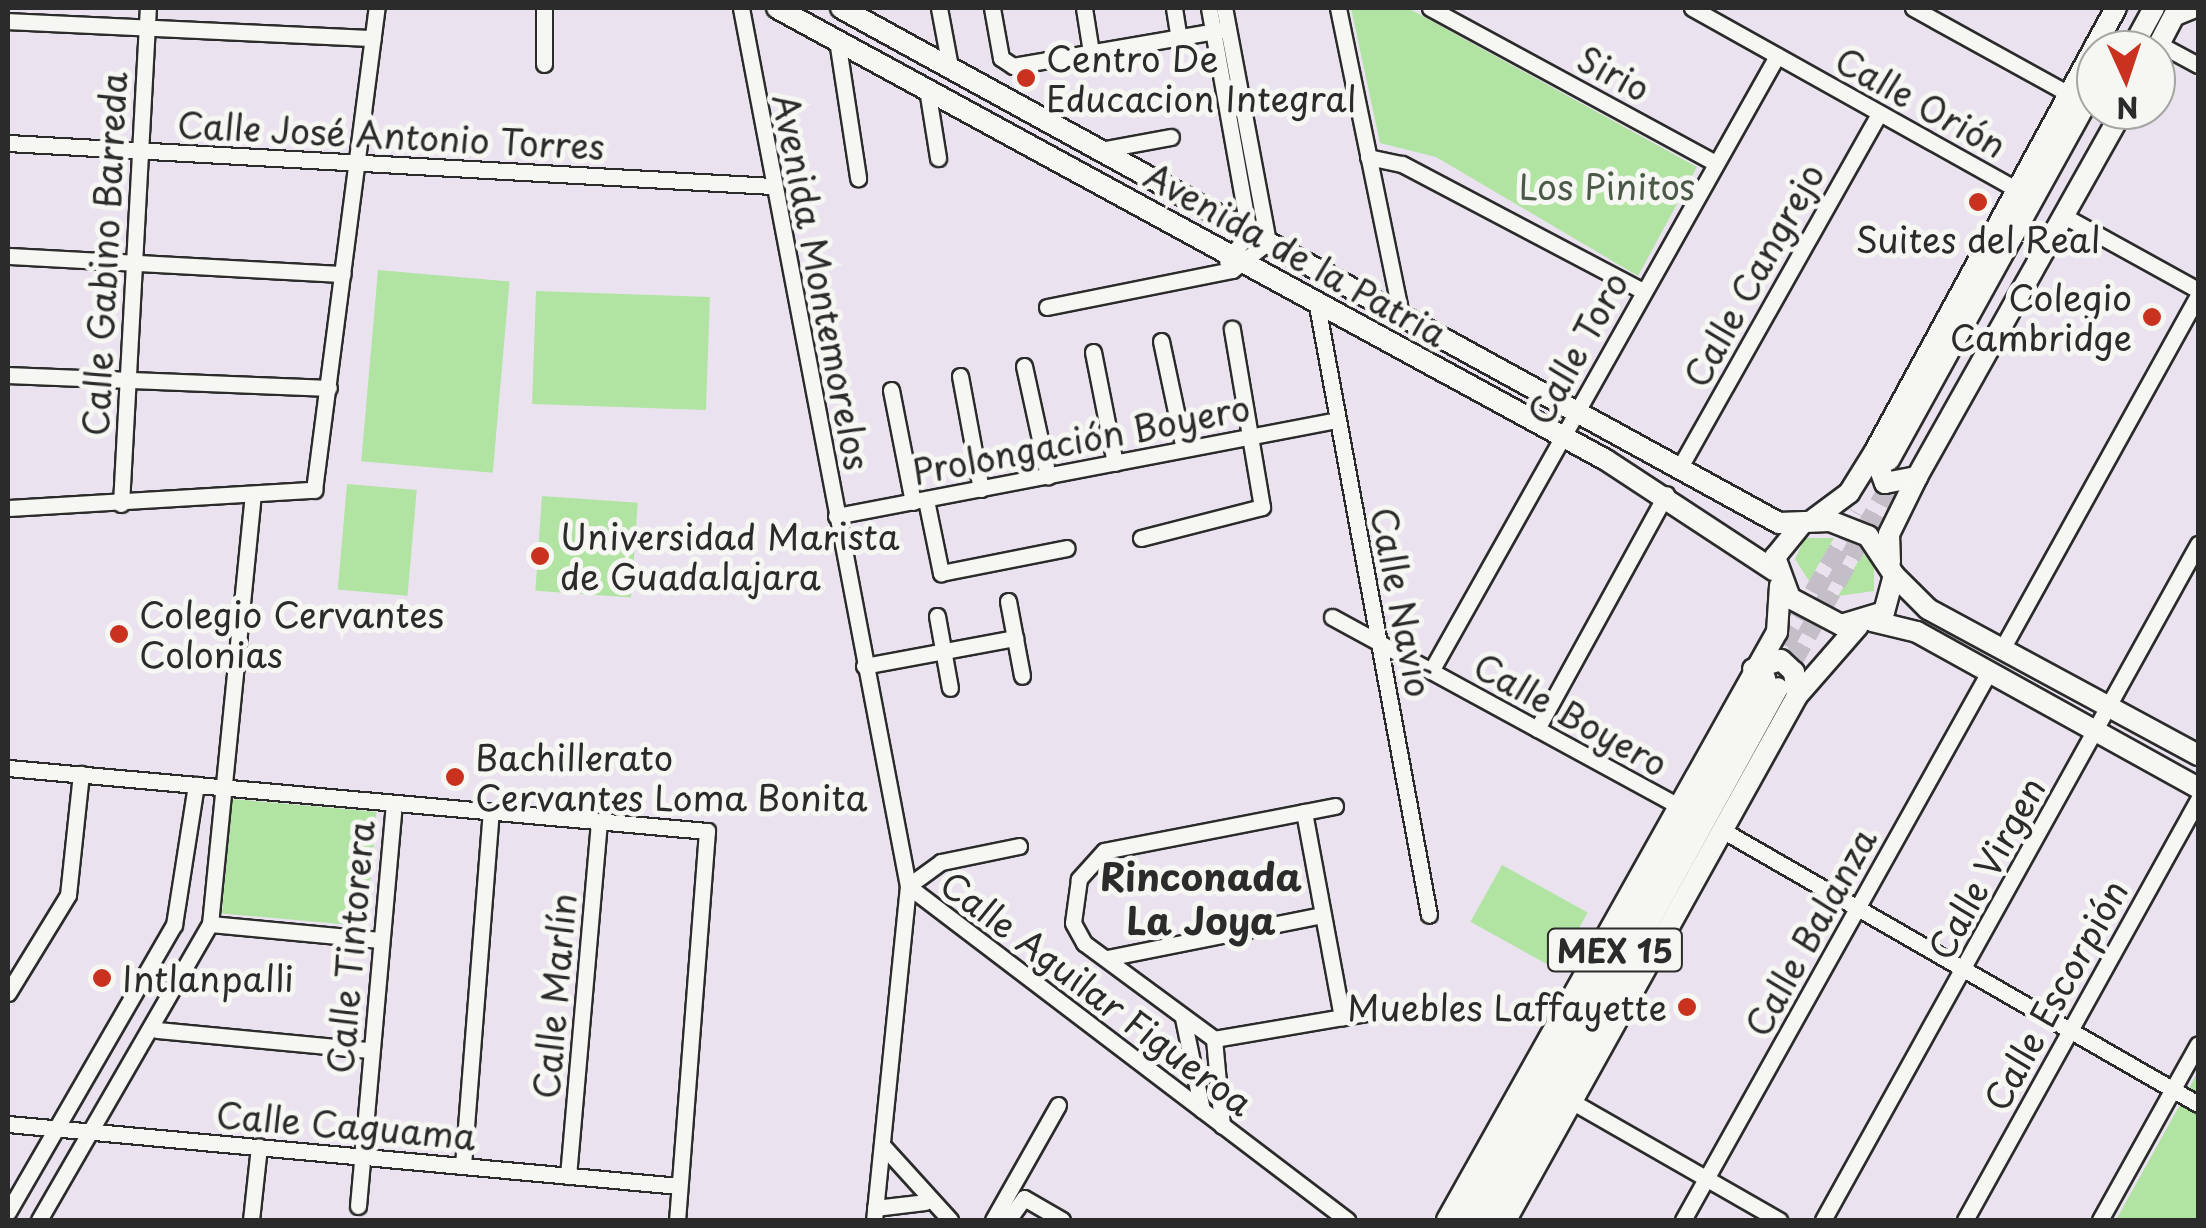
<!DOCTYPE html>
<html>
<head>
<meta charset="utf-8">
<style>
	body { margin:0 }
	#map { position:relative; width:2206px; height:1228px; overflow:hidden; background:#eae3ef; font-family:"Playpen Sans",sans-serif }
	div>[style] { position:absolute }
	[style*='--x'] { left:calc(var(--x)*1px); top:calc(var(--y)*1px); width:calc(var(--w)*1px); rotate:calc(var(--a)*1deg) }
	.green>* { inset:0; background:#b1e3a3; transform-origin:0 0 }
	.major-tunnel>* { height:20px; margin-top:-10px; transform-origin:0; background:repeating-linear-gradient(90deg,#c4bec8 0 20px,transparent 0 30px) }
	.roads { filter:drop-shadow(2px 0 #2b2b2b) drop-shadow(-2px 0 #2b2b2b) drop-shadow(0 2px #2b2b2b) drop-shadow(0 -2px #2b2b2b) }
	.minor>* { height:15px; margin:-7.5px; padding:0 7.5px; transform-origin:7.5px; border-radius:7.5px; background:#f6f6f2 }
	.major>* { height:20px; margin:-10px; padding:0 10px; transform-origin:10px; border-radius:10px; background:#f6f6f2 }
	.dots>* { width:28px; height:28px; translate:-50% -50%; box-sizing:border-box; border:5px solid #f6f6f2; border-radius:50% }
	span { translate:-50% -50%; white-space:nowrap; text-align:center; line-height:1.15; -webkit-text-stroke:10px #f6f6f2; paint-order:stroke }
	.shield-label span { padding:2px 8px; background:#f6f6f2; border:2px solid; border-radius:8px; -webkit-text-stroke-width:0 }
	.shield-label { font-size:32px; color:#2b2b2b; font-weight:700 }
	.poi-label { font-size:35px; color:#2b2b2b }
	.left { translate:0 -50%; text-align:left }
	.right { translate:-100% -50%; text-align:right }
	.street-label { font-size:35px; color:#2b2b2b }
	.park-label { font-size:35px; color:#4c5949 }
	.neighbourhood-label { font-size:38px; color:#2b2b2b; font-weight:700 }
	.frame { position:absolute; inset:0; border:10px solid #2b2b2b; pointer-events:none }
	.north { position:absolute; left:2076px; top:30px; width:100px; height:100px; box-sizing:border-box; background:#f6f6f2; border:2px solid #a5a5a2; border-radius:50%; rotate:177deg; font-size:28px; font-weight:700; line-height:40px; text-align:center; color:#2b2b2b }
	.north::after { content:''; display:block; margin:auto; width:35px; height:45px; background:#c8321e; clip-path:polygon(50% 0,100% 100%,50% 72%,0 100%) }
</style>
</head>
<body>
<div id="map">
	<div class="green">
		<i style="clip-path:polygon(1351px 8px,1408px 8px,1697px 167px,1638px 276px,1436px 157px,1380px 143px)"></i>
		<i style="left:378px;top:270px;width:132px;height:192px;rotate:5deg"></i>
		<i style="left:536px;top:291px;width:174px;height:113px;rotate:2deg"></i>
		<i style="left:347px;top:484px;width:70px;height:106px;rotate:5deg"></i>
		<i style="left:542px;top:496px;width:96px;height:95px;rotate:4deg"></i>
		<i style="clip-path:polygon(1805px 538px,1834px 538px,1809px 581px,1795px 559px)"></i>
		<i style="clip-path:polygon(1863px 553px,1874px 566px,1874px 591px,1838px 596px)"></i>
		<i style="left:232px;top:799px;width:145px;height:115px;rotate:5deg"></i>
		<i style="left:1502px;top:865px;width:98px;height:65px;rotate:29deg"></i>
		<i style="clip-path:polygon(2198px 1072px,2198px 1220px,2116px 1220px)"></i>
	</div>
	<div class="major-tunnel">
		<i style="--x:1769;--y:671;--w:181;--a:-60.2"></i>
		<i style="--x:1778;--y:688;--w:252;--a:-61.1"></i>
	</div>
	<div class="roads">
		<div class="minor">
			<i style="--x:741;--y:8;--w:894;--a:79.23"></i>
			<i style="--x:908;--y:886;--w:336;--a:95.8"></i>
			<i style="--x:939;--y:8;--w:60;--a:79.4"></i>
			<i style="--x:992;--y:8;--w:51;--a:79.8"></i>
			<i style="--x:1001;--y:58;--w:14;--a:34"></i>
			<i style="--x:1013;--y:66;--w:218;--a:-9.8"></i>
			<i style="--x:1084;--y:8;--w:45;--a:81"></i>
			<i style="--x:1174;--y:8;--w:30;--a:81"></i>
			<i style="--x:1209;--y:8;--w:228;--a:79.9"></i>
			<i style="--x:1249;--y:232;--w:37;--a:126"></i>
			<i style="--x:1338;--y:8;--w:314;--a:78.4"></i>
			<i style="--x:1430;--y:8;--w:325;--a:28.5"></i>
			<i style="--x:1692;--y:8;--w:372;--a:29.2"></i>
			<i style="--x:1913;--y:8;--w:178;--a:28.9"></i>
			<i style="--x:2173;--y:18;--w:27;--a:-22"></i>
			<i style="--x:8;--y:21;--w:365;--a:2.7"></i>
			<i style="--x:837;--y:40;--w:140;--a:81.3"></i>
			<i style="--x:2159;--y:44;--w:44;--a:28.3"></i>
			<i style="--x:544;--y:64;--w:56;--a:-90"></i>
			<i style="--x:927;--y:89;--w:70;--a:80.9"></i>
			<i style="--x:8;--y:143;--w:765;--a:3.22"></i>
			<i style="--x:1100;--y:150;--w:72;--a:-10.4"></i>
			<i style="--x:1368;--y:157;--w:35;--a:12"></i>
			<i style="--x:1402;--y:164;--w:272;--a:27.8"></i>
			<i style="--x:2064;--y:216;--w:153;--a:28.9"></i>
			<i style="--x:8;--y:256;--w:335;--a:3.1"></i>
			<i style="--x:1316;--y:300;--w:625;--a:79.59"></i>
			<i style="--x:1047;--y:307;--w:189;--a:-11.3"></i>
			<i style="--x:1232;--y:270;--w:46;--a:-37.9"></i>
			<i style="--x:1268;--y:242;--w:238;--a:-100.6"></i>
			<i style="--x:1161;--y:341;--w:110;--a:78"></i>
			<i style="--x:1093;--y:352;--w:113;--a:78.8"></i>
			<i style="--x:1024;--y:366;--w:113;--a:77.7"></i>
			<i style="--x:8;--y:375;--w:321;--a:2.3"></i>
			<i style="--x:960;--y:376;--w:115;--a:79.5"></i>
			<i style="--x:891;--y:390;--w:114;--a:78.9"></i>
			<i style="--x:1680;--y:467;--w:405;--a:-60.6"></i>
			<i style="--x:926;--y:500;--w:75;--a:78.4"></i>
			<i style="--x:941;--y:573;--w:128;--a:-11.2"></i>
			<i style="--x:121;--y:504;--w:497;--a:-86.9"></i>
			<i style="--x:8;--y:508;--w:307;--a:-3.4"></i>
			<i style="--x:314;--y:490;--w:486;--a:-82.6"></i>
			<i style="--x:836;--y:516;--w:510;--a:-10.85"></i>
			<i style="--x:1141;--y:538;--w:125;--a:-14.4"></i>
			<i style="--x:1262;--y:507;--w:181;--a:-99.6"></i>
			<i style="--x:1008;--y:601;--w:76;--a:79.4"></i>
			<i style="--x:937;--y:616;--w:73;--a:79.8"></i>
			<i style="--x:1332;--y:617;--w:393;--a:28.6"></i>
			<i style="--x:2002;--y:649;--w:404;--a:-61"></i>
			<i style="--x:864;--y:666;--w:154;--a:-10.5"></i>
			<i style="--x:1431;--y:671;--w:706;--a:-60.64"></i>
			<i style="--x:1537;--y:729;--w:268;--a:-61.2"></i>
			<i style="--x:8;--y:768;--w:702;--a:5.15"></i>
			<i style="--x:707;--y:831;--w:390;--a:94.4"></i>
			<i style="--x:1335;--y:806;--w:235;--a:169"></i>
			<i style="--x:1104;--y:851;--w:38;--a:132"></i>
			<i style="--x:1079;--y:879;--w:44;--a:97.8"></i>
			<i style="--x:1073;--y:923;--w:23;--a:61"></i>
			<i style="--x:1084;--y:943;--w:162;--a:36.4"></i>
			<i style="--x:1214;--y:1039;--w:160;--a:-9.7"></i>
			<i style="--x:1304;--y:812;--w:209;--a:79.5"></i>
			<i style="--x:1722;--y:830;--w:549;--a:29.93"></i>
			<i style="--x:1019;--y:846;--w:80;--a:168.4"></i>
			<i style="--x:941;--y:862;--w:41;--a:144"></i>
			<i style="--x:908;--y:886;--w:552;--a:37.26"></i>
			<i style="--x:210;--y:924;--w:171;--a:5.4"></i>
			<i style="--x:1107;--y:958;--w:220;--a:-11.3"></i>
			<i style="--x:8;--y:993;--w:115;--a:-58.5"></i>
			<i style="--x:68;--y:895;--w:122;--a:-83.9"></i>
			<i style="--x:1183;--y:1018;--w:94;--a:78.3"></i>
			<i style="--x:157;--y:1030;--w:214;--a:5.4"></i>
			<i style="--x:1214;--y:1039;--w:87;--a:84.7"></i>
			<i style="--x:1571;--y:1101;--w:240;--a:29.8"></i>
			<i style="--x:8;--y:1124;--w:674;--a:5.28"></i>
			<i style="--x:883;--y:1146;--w:100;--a:47.8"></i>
			<i style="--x:463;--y:1165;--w:354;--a:-85.5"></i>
			<i style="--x:568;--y:1176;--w:356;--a:-85"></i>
			<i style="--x:358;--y:1206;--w:404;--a:-84.9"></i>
			<i style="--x:875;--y:1208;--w:50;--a:-6.8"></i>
			<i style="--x:8;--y:1212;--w:332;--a:-60"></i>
			<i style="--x:174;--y:925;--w:142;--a:-81.1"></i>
			<i style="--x:39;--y:1220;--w:342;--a:-60"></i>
			<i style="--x:210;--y:924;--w:431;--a:-84.3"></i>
			<i style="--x:251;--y:1220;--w:74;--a:-83.8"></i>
			<i style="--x:993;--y:1220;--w:132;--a:-60.5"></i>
			<i style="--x:1008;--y:1220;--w:27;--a:-54"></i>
			<i style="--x:1024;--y:1198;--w:44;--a:30.1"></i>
			<i style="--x:1683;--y:1220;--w:628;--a:-60.82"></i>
			<i style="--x:1823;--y:1220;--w:773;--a:-60.98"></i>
			<i style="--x:1965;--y:1220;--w:481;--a:-61"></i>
			<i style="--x:2100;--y:1220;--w:201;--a:-60.9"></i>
		</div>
		<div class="major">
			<i style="--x:777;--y:8;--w:944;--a:28.6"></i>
			<i style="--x:1606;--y:460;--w:202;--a:33.3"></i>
			<i style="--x:841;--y:8;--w:1070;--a:28.77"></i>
			<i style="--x:1779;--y:523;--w:51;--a:-2.2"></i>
			<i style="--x:1830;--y:521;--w:41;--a:21.5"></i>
			<i style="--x:1868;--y:536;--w:47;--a:56.3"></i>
			<i style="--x:1894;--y:575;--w:38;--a:105"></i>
			<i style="--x:1884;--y:612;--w:45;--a:163.2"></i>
			<i style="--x:1841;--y:625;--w:58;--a:-152.1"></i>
			<i style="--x:1790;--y:598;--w:44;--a:-110.1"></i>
			<i style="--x:1775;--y:557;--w:41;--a:-50.9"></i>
			<i style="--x:2131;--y:50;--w:48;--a:-61.3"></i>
			<i style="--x:2156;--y:50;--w:47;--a:-62.4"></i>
			<i style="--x:1874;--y:453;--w:32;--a:70"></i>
			<i style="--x:1885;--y:483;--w:33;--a:-11"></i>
			<i style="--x:1889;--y:460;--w:428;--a:-61.1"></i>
			<i style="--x:1814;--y:519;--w:44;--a:-36.6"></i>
			<i style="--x:1849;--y:493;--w:47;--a:-58"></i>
			<i style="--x:1874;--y:453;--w:507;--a:-61.46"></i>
			<i style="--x:1890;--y:562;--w:28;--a:-92"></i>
			<i style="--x:1889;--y:534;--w:64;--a:-63.8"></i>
			<i style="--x:1917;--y:477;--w:421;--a:-60.7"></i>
			<i style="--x:1894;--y:575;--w:48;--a:45"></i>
			<i style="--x:1928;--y:609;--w:307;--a:28.4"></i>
			<i style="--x:1872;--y:621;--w:46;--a:13.7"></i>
			<i style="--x:1917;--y:632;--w:321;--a:29"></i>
			<i style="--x:1753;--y:669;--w:29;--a:-18"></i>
			<i style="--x:1781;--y:660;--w:18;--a:43"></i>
			<i style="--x:1794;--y:672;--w:24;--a:83"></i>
			<i style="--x:1447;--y:1220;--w:674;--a:-60.7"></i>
			<i style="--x:1777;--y:632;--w:46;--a:-86.3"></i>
			<i style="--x:1465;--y:1220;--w:619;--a:-60.99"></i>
			<i style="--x:1485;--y:1220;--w:607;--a:-61.16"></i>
			<i style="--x:1506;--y:1220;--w:599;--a:-60.95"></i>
			<i style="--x:1797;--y:696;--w:93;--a:-48.9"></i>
		</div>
	</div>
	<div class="dots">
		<i style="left:1026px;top:78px;background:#c8321e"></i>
		<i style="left:1978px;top:202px;background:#c8321e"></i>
		<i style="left:2152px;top:317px;background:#c8321e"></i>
		<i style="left:540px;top:556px;background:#c8321e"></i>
		<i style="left:119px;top:634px;background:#c8321e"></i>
		<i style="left:455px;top:777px;background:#c8321e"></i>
		<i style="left:102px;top:978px;background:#c8321e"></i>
		<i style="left:1687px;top:1007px;background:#c8321e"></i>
	</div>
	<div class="shield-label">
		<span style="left:1615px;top:950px">MEX 15</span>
	</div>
	<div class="poi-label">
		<span class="left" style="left:1046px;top:78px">Centro De<br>Educacion Integral</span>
		<span style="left:1978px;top:239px">Suites del Real</span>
		<span class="right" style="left:2132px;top:317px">Colegio<br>Cambridge</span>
		<span class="left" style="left:560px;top:556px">Universidad Marista<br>de Guadalajara</span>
		<span class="left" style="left:139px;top:634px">Colegio Cervantes<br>Colonias</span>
		<span class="left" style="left:475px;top:777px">Bachillerato<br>Cervantes Loma Bonita</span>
		<span class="left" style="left:122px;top:978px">Intlanpalli</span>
		<span class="right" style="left:1667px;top:1007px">Muebles Laffayette</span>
	</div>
	<div class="street-label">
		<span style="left:1614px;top:73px;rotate:28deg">Sirio</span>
		<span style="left:1921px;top:102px;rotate:29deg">Calle Orión</span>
		<span style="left:391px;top:135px;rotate:3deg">Calle José Antonio Torres</span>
		<span style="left:104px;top:254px;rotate:-87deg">Calle Gabino Barreda</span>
		<span style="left:1296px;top:254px;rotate:29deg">Avenida de la Patria</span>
		<span style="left:1753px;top:275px;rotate:-61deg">Calle Cangrejo</span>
		<span style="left:822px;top:282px;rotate:79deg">Avenida Montemorelos</span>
		<span style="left:1577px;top:348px;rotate:-61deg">Calle Toro</span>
		<span style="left:1081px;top:439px;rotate:-11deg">Prolongación Boyero</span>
		<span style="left:1402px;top:602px;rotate:79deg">Calle Navío</span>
		<span style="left:1571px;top:714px;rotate:29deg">Calle Boyero</span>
		<span style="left:1986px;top:868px;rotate:-61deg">Calle Virgen</span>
		<span style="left:1810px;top:932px;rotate:-61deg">Calle Balanza</span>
		<span style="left:350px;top:947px;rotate:-85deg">Calle Tintorera</span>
		<span style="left:1097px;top:993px;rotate:37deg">Calle Aguilar Figueroa</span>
		<span style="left:2055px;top:995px;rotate:-61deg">Calle Escorpión</span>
		<span style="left:554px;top:996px;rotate:-85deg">Calle Marlín</span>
		<span style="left:346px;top:1125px;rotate:5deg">Calle Caguama</span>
	</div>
	<div class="park-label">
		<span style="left:1607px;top:186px">Los Pinitos</span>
	</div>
	<div class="neighbourhood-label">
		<span style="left:1201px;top:898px">Rinconada<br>La Joya</span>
	</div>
	<div class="frame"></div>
	<div class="north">N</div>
</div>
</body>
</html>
